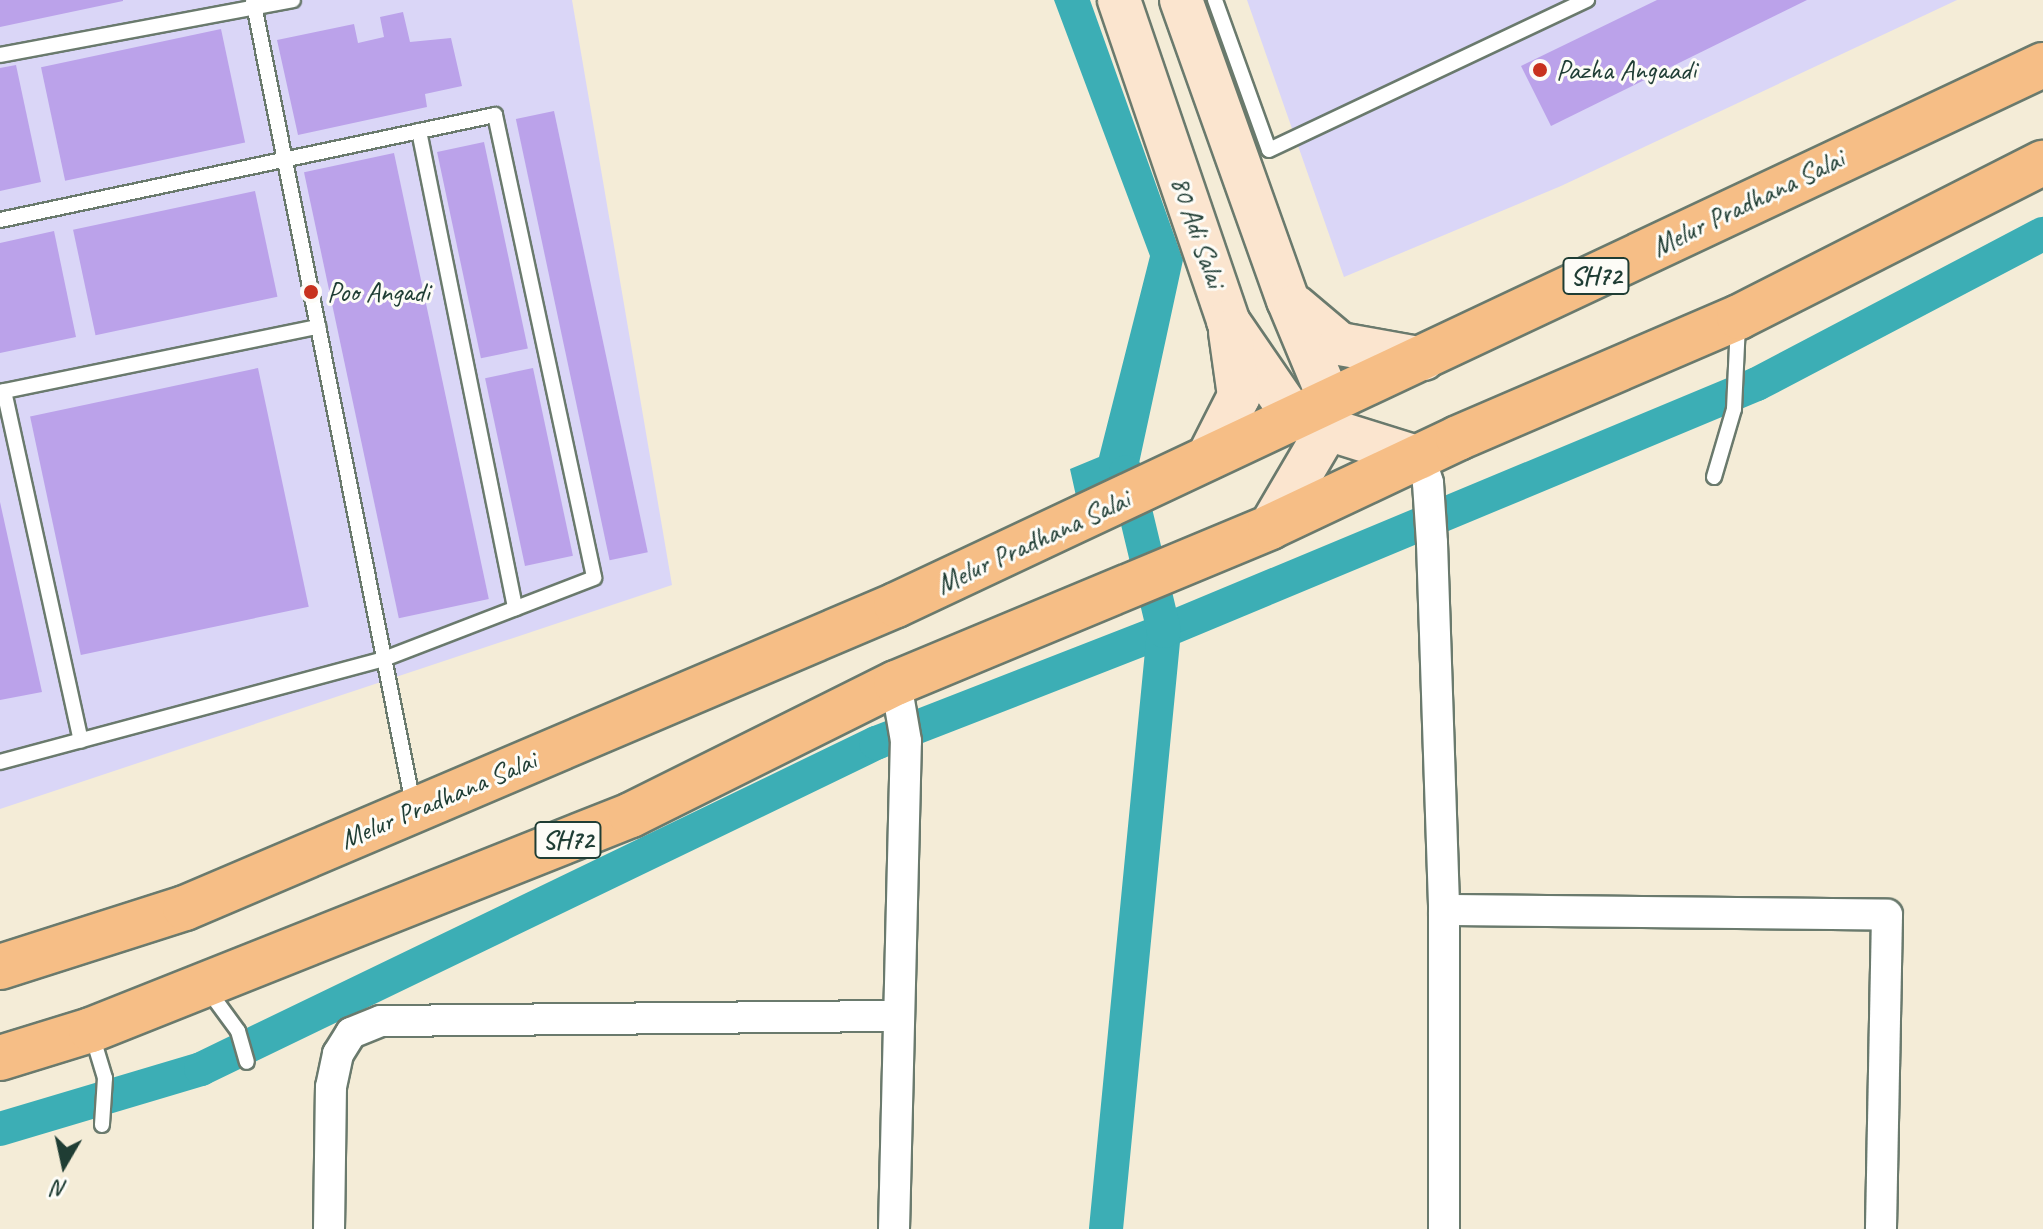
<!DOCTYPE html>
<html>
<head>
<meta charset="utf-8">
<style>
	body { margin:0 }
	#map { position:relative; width:2043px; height:1229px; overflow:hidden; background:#f4ecd7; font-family:Caveat,sans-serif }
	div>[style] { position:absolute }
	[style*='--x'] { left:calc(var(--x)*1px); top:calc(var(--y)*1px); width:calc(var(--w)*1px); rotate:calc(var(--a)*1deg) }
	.built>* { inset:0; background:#dad6f7 }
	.water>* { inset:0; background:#3caeb5 }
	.canal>* { height:34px; margin:-17px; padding:0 17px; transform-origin:17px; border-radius:17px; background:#3caeb5 }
	.building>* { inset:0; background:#bba2ea; transform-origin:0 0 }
	.roads { filter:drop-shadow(2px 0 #6a7a6d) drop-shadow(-2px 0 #6a7a6d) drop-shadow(0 2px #6a7a6d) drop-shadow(0 -2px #6a7a6d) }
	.lane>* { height:14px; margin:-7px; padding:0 7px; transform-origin:7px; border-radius:7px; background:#fff }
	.street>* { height:30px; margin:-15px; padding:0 15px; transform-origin:15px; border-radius:15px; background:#fff }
	.secondary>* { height:42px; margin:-21px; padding:0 21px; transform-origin:21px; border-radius:21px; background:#fbe5cf }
	.primary>* { height:44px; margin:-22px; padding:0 22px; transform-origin:22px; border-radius:22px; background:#f6be86 }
	.dots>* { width:22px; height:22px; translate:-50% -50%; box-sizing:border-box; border:4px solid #fdfcf7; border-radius:50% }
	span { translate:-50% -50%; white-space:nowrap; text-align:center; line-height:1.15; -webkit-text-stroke:6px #fdfcf7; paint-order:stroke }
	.shield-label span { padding:2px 6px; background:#fdfcf7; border:2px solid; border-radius:6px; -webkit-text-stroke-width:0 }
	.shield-label { font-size:26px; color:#1f3d34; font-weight:700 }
	.poi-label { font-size:28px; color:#1f3d34 }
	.left { translate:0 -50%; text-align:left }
	.street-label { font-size:28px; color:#1f3d34 }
	.north { position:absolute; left:24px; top:1125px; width:80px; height:80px; -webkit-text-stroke:6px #fdfcf7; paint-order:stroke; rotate:189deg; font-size:22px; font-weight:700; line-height:32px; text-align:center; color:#1f3d34 }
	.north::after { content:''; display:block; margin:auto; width:28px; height:36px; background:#1f3d34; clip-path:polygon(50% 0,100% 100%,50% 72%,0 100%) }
</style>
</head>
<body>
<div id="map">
	<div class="built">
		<i style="clip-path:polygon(0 0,572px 0,672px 585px,0 809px)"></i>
		<i style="clip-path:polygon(1247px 0,1957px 0,1561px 186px,1344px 277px)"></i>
	</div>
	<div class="water">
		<i style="clip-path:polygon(1054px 0,1090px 0,1183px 260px,1138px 468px,1076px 496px,1070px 469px,1099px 457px,1150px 256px)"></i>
	</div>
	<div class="canal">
		<i style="--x:0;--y:1129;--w:210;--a:-16.6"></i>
		<i style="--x:201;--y:1069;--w:750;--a:-25.78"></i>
		<i style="--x:876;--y:743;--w:309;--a:-21.3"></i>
		<i style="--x:1164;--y:631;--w:642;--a:-22.61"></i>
		<i style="--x:1757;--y:384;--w:323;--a:-27.7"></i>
		<i style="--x:1106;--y:1229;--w:601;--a:-84.46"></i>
		<i style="--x:1164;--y:631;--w:163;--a:-103.5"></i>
	</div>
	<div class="building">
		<i style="clip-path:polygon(0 0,123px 0,123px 1px,0 27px)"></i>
		<i style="clip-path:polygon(1657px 0,1807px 0,1551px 126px,1521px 66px)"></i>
		<i style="clip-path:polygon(403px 12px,410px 42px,451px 38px,462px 86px,425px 94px,427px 107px,298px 135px,277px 40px,354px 24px,358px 43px,384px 37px,380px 17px)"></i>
		<i style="left:221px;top:29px;width:116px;height:184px;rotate:78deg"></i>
		<i style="clip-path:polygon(16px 65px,41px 182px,0 191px,0 68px)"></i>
		<i style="left:554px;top:111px;width:451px;height:39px;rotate:78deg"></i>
		<i style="left:484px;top:142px;width:211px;height:48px;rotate:78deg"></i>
		<i style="left:394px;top:153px;width:456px;height:92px;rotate:78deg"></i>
		<i style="left:255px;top:191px;width:108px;height:186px;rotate:78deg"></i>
		<i style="clip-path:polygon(54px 231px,76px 337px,0 353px,0 243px)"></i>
		<i style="left:258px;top:368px;width:244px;height:233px;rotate:78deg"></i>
		<i style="left:533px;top:368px;width:192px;height:49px;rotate:78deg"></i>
		<i style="clip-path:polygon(0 502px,42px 692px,0 700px)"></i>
	</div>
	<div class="roads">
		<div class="lane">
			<i style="--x:253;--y:0;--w:820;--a:78.74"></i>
			<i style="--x:1215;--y:0;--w:159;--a:70.2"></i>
			<i style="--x:1269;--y:150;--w:352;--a:-25.3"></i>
			<i style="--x:0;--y:55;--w:298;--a:-10.6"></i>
			<i style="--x:419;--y:131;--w:487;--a:78.6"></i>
			<i style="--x:0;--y:220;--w:506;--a:-11.98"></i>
			<i style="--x:495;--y:115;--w:473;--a:77.9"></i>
			<i style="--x:594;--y:578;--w:225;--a:158.9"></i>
			<i style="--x:384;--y:659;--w:398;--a:165"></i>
			<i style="--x:4;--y:391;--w:358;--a:77.6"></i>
			<i style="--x:0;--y:392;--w:325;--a:-11.6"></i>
			<i style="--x:1714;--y:477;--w:71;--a:-73.6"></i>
			<i style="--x:1734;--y:409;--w:84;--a:-87.3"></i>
			<i style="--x:208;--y:990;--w:51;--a:53.8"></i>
			<i style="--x:238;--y:1031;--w:32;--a:74"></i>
			<i style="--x:92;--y:1035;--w:45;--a:73.2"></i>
			<i style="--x:105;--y:1078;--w:47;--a:93.7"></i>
		</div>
		<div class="street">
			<i style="--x:1420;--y:458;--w:26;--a:72"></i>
			<i style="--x:1428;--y:483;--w:60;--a:86.2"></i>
			<i style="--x:1432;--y:543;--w:367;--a:88.1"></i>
			<i style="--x:1444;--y:910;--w:319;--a:90"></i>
			<i style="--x:1444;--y:910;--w:443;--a:0.6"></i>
			<i style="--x:1887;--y:915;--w:314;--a:91.1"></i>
			<i style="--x:329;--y:1229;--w:142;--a:-89.2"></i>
			<i style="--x:331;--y:1087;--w:34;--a:-78"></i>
			<i style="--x:338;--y:1054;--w:25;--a:-58"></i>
			<i style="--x:351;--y:1033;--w:32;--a:-22"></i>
			<i style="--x:381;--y:1021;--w:515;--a:-0.56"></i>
			<i style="--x:894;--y:1229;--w:488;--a:-88.6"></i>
			<i style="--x:906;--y:741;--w:59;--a:-99.8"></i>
		</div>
		<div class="secondary">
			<i style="--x:1119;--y:0;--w:339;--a:71.2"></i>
			<i style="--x:1228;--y:321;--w:119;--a:55.6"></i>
			<i style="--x:1295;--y:419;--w:131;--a:17.3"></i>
			<i style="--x:1181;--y:0;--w:319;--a:70.4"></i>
			<i style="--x:1288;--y:300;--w:109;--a:67.4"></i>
			<i style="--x:1330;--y:401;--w:29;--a:96"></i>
			<i style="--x:1327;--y:430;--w:113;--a:120.4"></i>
			<i style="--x:1295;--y:306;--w:59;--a:40.2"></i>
			<i style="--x:1340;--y:344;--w:85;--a:10.1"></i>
			<i style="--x:1207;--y:459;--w:71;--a:-63.1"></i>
			<i style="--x:1239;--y:396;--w:65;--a:-98"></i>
		</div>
		<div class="primary">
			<i style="--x:0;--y:967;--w:194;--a:-17.7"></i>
			<i style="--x:185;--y:908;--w:773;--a:-23.08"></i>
			<i style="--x:896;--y:605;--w:1268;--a:-25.21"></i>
			<i style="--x:0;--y:1058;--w:95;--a:-17.1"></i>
			<i style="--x:91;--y:1030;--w:581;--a:-21.71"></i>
			<i style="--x:631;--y:815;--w:296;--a:-26.5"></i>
			<i style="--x:896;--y:683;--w:405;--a:-22.6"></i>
			<i style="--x:1270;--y:527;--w:208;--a:-25.3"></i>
			<i style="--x:1458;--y:438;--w:306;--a:-23.3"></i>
			<i style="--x:1739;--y:317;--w:341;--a:-26.9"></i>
		</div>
	</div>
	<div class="dots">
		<i style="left:1540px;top:70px;background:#c8321e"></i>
		<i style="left:311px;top:292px;background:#c8321e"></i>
	</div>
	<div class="shield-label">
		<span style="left:1596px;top:276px">SH72</span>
		<span style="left:568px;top:840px">SH72</span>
	</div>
	<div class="poi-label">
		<span class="left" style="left:1556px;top:70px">Pazha Angaadi</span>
		<span class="left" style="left:327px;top:292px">Poo Angadi</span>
	</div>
	<div class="street-label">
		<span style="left:1748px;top:203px;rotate:-26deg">Melur Pradhana Salai</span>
		<span style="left:1198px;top:232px;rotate:71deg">80 Adi Salai</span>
		<span style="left:1033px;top:542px;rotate:-25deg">Melur Pradhana Salai</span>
		<span style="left:438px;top:800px;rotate:-23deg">Melur Pradhana Salai</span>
	</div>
	<div class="north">N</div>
</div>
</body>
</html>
